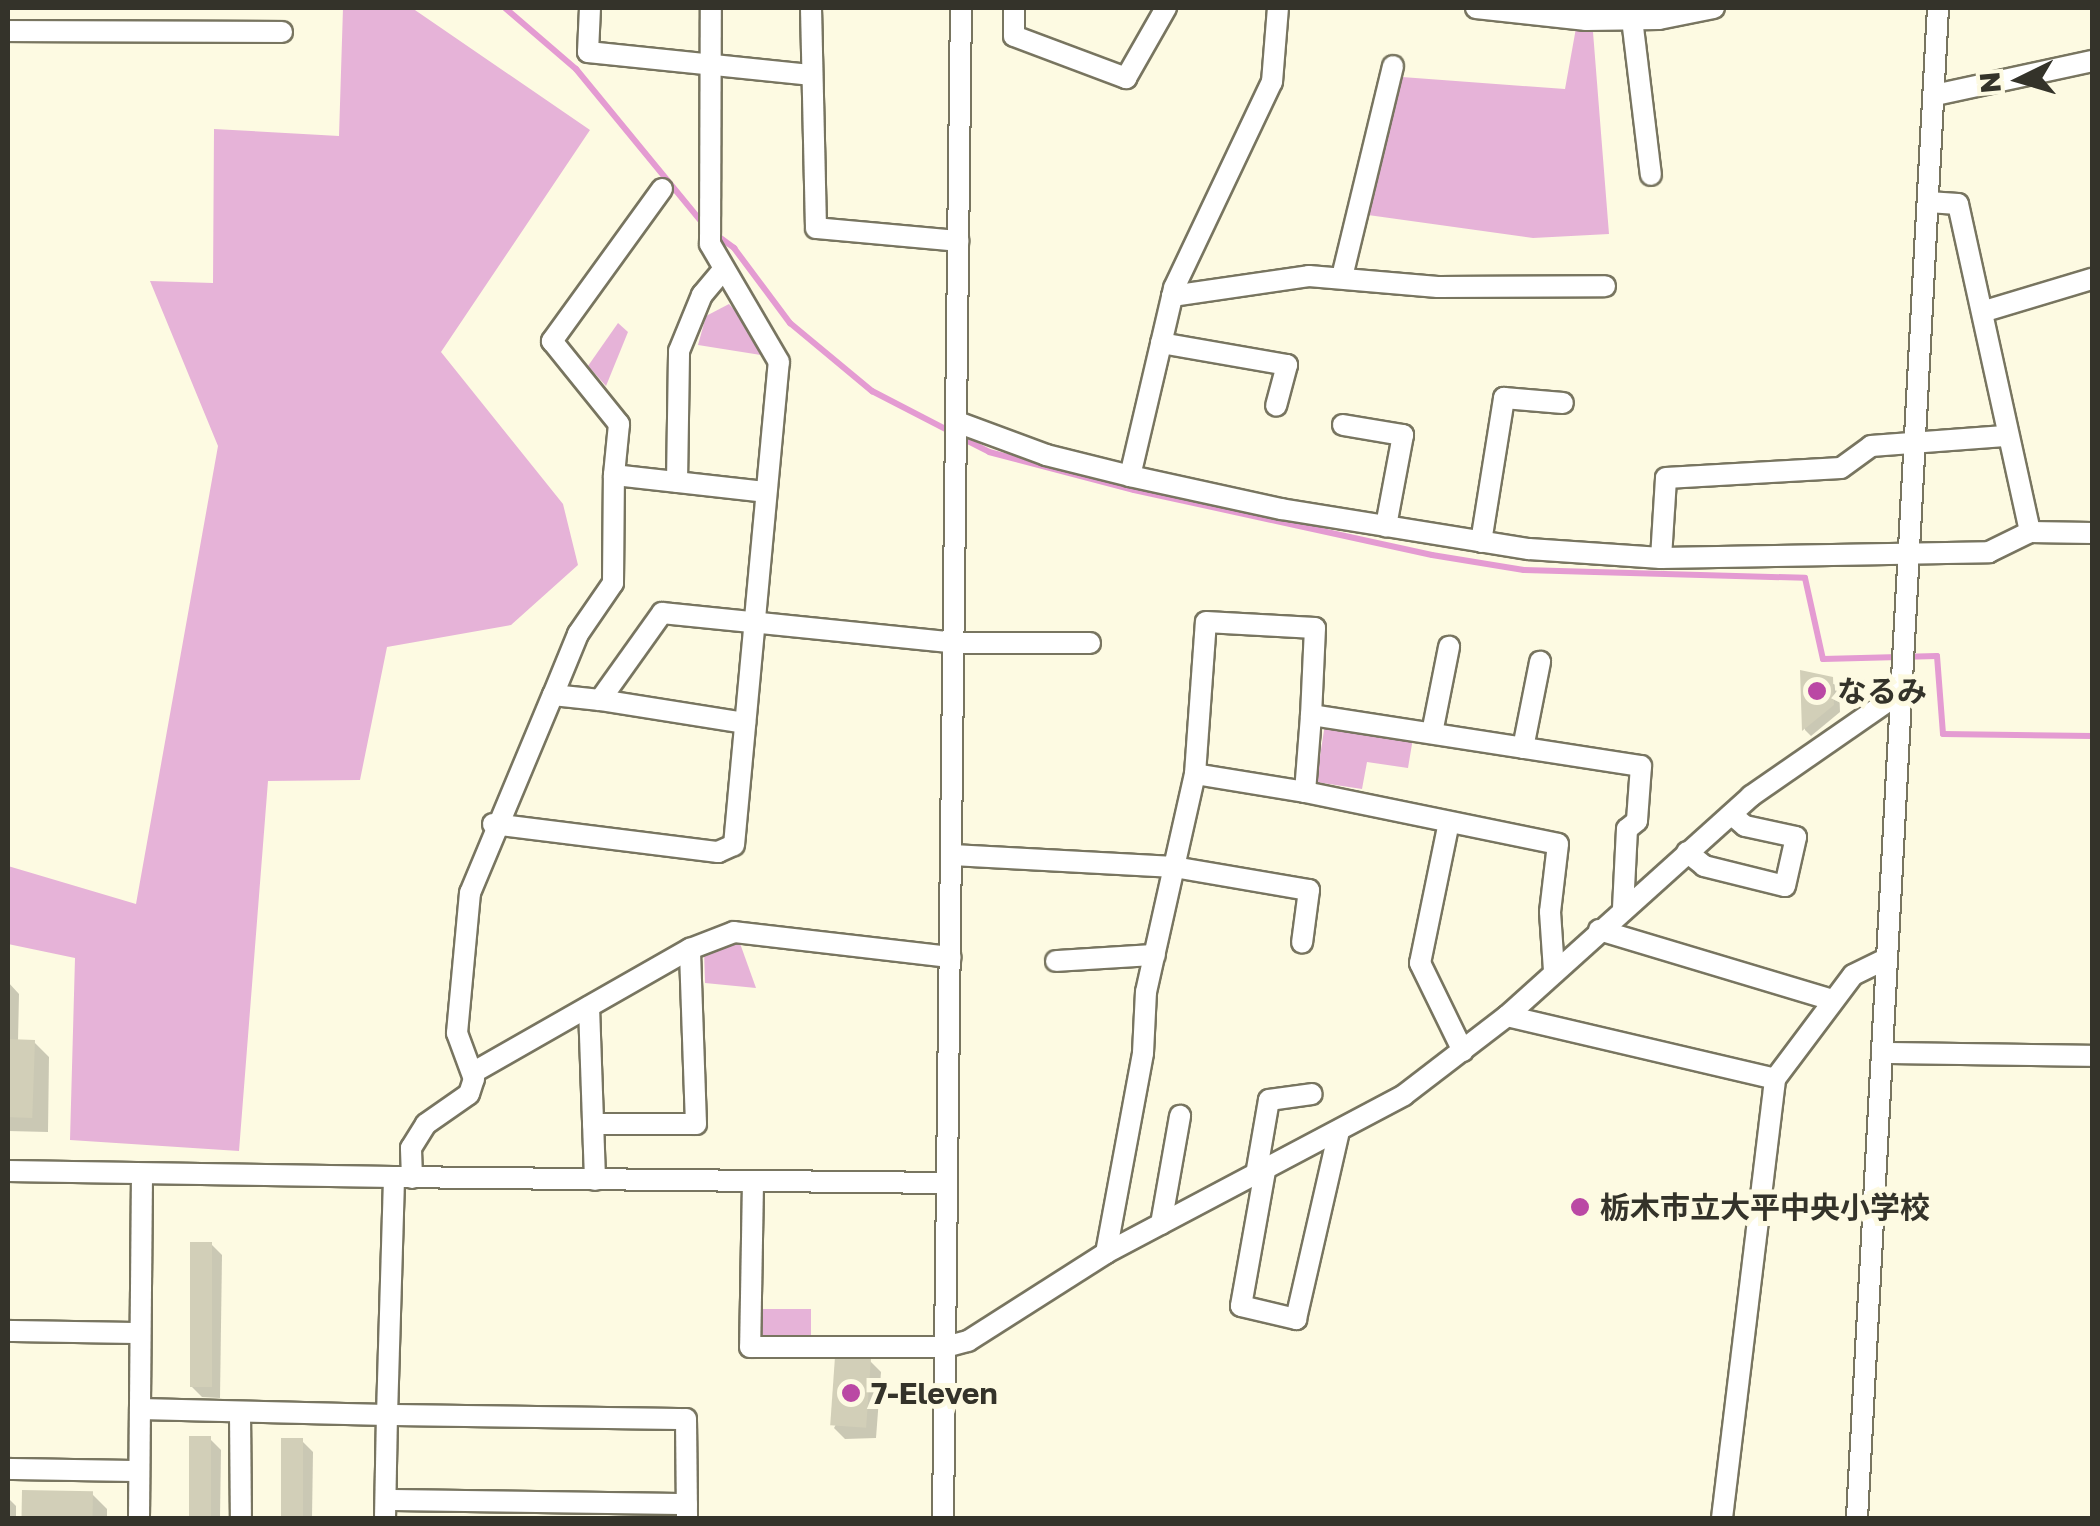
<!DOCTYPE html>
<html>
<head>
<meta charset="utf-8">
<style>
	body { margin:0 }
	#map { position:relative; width:2100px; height:1526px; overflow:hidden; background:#fdfae2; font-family:"Golos Text","Noto Sans JP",sans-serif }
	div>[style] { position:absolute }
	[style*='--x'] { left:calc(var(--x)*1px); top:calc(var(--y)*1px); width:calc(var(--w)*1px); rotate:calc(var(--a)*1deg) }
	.green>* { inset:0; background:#e6b3d8; transform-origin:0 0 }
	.shadow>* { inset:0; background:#0003 }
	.stream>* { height:6px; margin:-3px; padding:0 3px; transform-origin:3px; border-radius:3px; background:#e49bd2 }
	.building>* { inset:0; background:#d2cfb8; transform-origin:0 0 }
	.roads { filter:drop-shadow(2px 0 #787560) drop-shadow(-2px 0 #787560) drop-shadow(0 2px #787560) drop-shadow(0 -2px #787560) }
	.minor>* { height:20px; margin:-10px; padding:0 10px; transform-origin:10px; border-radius:10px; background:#fff }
	.dots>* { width:28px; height:28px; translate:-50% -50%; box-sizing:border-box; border:5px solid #fdfae2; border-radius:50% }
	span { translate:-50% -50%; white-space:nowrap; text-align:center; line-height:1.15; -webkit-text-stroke:10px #fdfae2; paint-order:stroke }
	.poi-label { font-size:30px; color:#34332a; font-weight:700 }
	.left { translate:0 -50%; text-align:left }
	.frame { position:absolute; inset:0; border:10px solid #34332a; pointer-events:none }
	.north { position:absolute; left:1970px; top:30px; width:100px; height:100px; -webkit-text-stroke:8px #fdfae2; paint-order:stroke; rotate:265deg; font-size:28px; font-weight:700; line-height:40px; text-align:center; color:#34332a }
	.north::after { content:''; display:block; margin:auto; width:35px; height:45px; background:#34332a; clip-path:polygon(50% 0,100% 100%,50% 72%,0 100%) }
</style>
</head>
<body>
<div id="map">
	<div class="green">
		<i style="clip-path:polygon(343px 8px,412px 8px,590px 130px,441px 352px,563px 504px,578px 565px,511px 625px,387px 647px,360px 780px,268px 781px,239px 1151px,70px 1140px,75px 958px,8px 944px,8px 866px,136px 904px,218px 446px,150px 281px,213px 283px,214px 129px,339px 136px)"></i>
		<i style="clip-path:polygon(1576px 28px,1593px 32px,1609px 234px,1533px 238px,1368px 215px,1402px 77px,1565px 89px)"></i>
		<i style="clip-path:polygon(729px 304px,738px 314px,767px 356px,698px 345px,706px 316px)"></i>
		<i style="clip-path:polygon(618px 323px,628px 332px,606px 386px,588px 366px)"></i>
		<i style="clip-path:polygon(1325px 724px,1413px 738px,1408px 768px,1367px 762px,1362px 789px,1316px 782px)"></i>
		<i style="clip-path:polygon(737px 935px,756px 988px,705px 983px,704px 950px)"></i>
		<i style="left:762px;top:1309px;width:49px;height:27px"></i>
	</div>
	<div class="shadow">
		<i style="clip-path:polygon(1803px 673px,1839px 686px,1840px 712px,1811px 736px,1805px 730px)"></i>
		<i style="clip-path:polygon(8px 982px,19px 994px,18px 1042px,34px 1042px,49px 1057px,48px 1132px,8px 1131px)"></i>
		<i style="clip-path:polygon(211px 1244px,222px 1255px,220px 1398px,202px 1397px,191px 1386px)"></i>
		<i style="clip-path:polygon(870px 1361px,881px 1372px,876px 1438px,845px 1439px,834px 1428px)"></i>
		<i style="clip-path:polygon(191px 1438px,210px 1439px,221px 1450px,220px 1518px,190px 1518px)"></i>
		<i style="clip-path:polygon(283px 1440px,302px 1441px,313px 1452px,312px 1518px,282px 1518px)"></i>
		<i style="clip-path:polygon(24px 1493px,92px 1494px,107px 1509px,107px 1518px,24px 1518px)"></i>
		<i style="clip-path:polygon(8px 1498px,16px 1506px,16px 1518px,8px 1518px)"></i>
	</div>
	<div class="stream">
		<i style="--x:505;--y:8;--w:94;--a:40.7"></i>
		<i style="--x:576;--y:69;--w:203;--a:50.6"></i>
		<i style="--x:715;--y:234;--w:24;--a:36"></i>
		<i style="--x:734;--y:248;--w:94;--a:53.3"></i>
		<i style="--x:790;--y:323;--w:107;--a:39.7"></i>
		<i style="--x:872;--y:391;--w:89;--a:27.4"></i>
		<i style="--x:962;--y:438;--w:30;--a:27"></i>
		<i style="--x:989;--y:452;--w:150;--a:14.7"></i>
		<i style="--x:1134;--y:490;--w:305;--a:12.3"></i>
		<i style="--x:1432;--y:555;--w:93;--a:9.3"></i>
		<i style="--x:1524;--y:570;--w:281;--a:1.6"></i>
		<i style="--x:1805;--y:578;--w:83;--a:77.5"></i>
		<i style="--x:1823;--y:659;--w:114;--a:-1.5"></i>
		<i style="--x:1937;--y:656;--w:78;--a:85.6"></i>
		<i style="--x:1943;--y:734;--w:149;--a:0.8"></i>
	</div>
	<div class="building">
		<i style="clip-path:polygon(1800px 670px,1833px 677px,1834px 705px,1802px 731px)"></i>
		<i style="left:8px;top:1039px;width:27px;height:78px;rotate:2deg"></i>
		<i style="left:190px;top:1242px;width:22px;height:145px"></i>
		<i style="left:871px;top:1358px;width:70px;height:36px;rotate:94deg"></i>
		<i style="left:189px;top:1436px;width:22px;height:82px"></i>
		<i style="left:281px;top:1438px;width:22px;height:80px"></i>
		<i style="left:22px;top:1490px;width:71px;height:28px;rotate:1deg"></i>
	</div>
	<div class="roads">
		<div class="minor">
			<i style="--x:590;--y:8;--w:44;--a:92.6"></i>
			<i style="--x:588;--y:52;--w:223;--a:5.9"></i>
			<i style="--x:811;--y:8;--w:220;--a:88.7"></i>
			<i style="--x:816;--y:228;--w:143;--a:5.2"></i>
			<i style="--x:1014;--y:8;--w:28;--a:90"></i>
			<i style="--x:1014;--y:36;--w:120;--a:20.6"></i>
			<i style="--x:1126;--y:78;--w:81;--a:-60.3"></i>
			<i style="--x:1476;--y:8;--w:111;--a:6.2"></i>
			<i style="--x:1586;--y:20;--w:73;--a:-0.8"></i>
			<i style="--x:1659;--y:19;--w:56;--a:-11.3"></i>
			<i style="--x:1632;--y:19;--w:157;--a:83.1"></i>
			<i style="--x:8;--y:31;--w:274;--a:0.2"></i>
			<i style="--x:1935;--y:95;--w:161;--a:-12.2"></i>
			<i style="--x:662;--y:189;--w:188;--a:125.9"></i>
			<i style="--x:552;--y:341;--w:107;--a:51.1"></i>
			<i style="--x:619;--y:424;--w:51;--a:95.6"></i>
			<i style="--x:614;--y:475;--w:153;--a:6.4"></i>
			<i style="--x:1928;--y:202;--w:30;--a:4"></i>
			<i style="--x:1958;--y:204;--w:336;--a:77.6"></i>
			<i style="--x:1342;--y:277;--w:217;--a:-76.4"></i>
			<i style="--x:1172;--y:296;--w:138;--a:-8.3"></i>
			<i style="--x:1309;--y:276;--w:129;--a:4.9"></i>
			<i style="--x:1438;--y:287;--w:167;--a:-0.3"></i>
			<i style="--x:1985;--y:311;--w:112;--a:-16.7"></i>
			<i style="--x:1161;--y:343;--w:128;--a:9.9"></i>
			<i style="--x:1287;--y:365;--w:42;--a:105"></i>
			<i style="--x:957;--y:422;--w:95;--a:20.3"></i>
			<i style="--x:1046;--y:455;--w:87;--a:14"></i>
			<i style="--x:1130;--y:476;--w:155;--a:12.3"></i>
			<i style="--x:1281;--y:509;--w:251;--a:9.2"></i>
			<i style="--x:1529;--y:549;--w:132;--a:3.9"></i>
			<i style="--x:1661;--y:558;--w:328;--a:-1"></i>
			<i style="--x:1989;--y:552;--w:46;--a:-26"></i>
			<i style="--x:2030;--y:532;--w:62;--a:0.9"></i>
			<i style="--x:1343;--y:425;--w:61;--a:9.5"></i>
			<i style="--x:1403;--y:435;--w:93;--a:100.6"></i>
			<i style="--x:1130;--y:476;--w:193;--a:-76.8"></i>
			<i style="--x:1174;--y:288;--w:228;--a:-64.6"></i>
			<i style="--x:1272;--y:82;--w:74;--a:-85.4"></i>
			<i style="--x:677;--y:482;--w:131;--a:-89.1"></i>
			<i style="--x:679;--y:351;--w:61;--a:-67.7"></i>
			<i style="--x:702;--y:295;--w:30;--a:-50"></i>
			<i style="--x:1481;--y:542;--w:146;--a:-80.9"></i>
			<i style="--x:1504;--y:398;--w:59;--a:4.8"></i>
			<i style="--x:1661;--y:558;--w:80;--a:-86.4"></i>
			<i style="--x:1666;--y:478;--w:175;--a:-3.3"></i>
			<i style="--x:1841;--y:468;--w:37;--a:-36"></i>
			<i style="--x:1871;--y:446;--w:134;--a:-4.3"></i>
			<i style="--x:553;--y:695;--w:66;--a:-67.7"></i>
			<i style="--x:578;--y:634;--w:62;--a:-55.5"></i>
			<i style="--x:613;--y:583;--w:108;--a:-89.5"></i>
			<i style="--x:600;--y:700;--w:147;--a:9"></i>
			<i style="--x:1432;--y:733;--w:88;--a:-78.8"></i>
			<i style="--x:1523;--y:748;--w:88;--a:-78.8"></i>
			<i style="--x:1195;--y:774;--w:152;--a:-85.9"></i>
			<i style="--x:1206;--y:622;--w:109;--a:3.2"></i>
			<i style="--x:1315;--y:628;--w:87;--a:92.6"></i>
			<i style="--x:1305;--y:792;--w:77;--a:-85.5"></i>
			<i style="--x:1311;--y:715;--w:334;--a:8.8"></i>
			<i style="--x:1641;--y:766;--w:55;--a:94.2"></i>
			<i style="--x:1637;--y:821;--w:13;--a:141"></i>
			<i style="--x:1627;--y:829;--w:80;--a:92.9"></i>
			<i style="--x:1449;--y:822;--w:144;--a:101.6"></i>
			<i style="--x:1420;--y:963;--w:98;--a:64"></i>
			<i style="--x:493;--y:824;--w:227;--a:7.1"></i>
			<i style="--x:718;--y:852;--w:17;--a:-24"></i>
			<i style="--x:734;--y:845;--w:485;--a:-84.7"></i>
			<i style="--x:779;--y:362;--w:137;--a:-120.3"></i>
			<i style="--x:710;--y:244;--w:236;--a:-89.8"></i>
			<i style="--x:1687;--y:852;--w:22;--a:39"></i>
			<i style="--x:1704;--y:866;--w:83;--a:13.9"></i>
			<i style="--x:1785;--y:886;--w:50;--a:-77.3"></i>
			<i style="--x:1796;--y:837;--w:52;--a:-167.8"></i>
			<i style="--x:1745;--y:826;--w:18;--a:-139"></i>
			<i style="--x:953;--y:855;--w:221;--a:3.1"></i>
			<i style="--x:1174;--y:867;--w:95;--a:-77.3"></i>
			<i style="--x:1195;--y:774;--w:111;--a:9.3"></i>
			<i style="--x:1305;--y:792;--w:258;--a:11.6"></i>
			<i style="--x:1558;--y:844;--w:68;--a:96.7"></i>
			<i style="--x:1550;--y:912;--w:58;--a:86.1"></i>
			<i style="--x:1599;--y:930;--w:244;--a:16.7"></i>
			<i style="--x:1056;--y:961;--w:99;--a:-3.5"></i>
			<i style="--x:589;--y:1007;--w:173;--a:88"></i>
			<i style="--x:1507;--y:1016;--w:275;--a:13.2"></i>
			<i style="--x:1775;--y:1079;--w:130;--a:-53.1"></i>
			<i style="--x:1853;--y:975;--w:37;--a:-26"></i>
			<i style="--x:1882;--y:1053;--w:210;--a:0.8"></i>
			<i style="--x:474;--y:1072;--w:249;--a:-29.7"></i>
			<i style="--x:690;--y:949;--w:47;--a:-21.1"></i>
			<i style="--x:734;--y:932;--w:218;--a:6.6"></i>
			<i style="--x:593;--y:1124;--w:103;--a:0"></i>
			<i style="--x:696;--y:1124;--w:175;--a:-92"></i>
			<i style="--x:8;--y:1171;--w:386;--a:0.9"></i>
			<i style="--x:1265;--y:1171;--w:137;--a:100.1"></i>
			<i style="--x:1241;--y:1306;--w:57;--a:13.3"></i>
			<i style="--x:1296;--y:1319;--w:192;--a:-77.1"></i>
			<i style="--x:1256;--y:1175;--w:76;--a:-80.2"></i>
			<i style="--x:1269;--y:1100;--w:43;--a:-7.9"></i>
			<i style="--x:412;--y:1178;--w:30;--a:-92"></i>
			<i style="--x:411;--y:1148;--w:28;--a:-58"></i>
			<i style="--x:426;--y:1124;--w:52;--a:-34.9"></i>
			<i style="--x:469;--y:1094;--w:16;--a:-72"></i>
			<i style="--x:474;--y:1079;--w:49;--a:-110.3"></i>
			<i style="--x:457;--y:1033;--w:141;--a:-84.7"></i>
			<i style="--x:470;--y:893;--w:215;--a:-67.3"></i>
			<i style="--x:553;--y:695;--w:47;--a:6.1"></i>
			<i style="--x:600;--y:700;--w:107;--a:-54.5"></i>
			<i style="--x:662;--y:613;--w:296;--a:5.8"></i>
			<i style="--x:956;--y:643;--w:134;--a:0"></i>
			<i style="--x:753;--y:1182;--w:165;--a:91"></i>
			<i style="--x:750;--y:1347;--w:195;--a:0"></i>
			<i style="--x:945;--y:1347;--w:24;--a:-15"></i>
			<i style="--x:968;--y:1341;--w:164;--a:-32.5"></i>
			<i style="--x:1106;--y:1253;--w:337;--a:-27.9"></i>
			<i style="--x:1404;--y:1095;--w:130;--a:-37.5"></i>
			<i style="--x:1507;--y:1016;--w:329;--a:-42"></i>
			<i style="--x:1751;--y:796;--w:183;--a:-34.7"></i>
			<i style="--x:1161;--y:1224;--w:110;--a:-80"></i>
			<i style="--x:1106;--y:1253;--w:203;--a:-79.5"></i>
			<i style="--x:1143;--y:1053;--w:61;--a:-87.2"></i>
			<i style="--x:1146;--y:992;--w:128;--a:-77.4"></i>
			<i style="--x:1174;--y:867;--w:137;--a:9.7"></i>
			<i style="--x:1309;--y:890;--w:53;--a:97.5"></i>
			<i style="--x:8;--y:1331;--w:132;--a:0.9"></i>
			<i style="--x:140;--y:1409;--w:247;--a:1.4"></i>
			<i style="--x:387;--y:1415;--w:238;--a:-88.3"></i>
			<i style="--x:394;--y:1177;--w:552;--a:0.62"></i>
			<i style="--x:240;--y:1412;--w:106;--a:89.5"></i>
			<i style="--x:8;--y:1469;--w:131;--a:0.9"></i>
			<i style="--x:386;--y:1500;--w:301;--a:0.8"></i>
			<i style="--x:139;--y:1518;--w:344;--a:-89.5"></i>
			<i style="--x:385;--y:1518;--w:103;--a:-88.9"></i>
			<i style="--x:387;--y:1415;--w:299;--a:0.8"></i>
			<i style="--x:686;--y:1419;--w:99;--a:89.4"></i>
			<i style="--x:943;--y:1518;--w:1510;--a:-89.32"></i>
			<i style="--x:1722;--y:1518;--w:442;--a:-83.1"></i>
			<i style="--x:1857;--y:1518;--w:1512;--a:-86.93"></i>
		</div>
	</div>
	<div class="dots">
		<i style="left:1817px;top:691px;background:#ba48a4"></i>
		<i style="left:1580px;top:1207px;background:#ba48a4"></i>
		<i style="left:851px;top:1393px;background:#ba48a4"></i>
	</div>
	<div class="poi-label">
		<span class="left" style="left:1837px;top:691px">なるみ</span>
		<span class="left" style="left:1600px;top:1207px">栃木市立大平中央小学校</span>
		<span class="left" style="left:871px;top:1393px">7-Eleven</span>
	</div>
	<div class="frame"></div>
	<div class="north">N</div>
</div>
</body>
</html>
